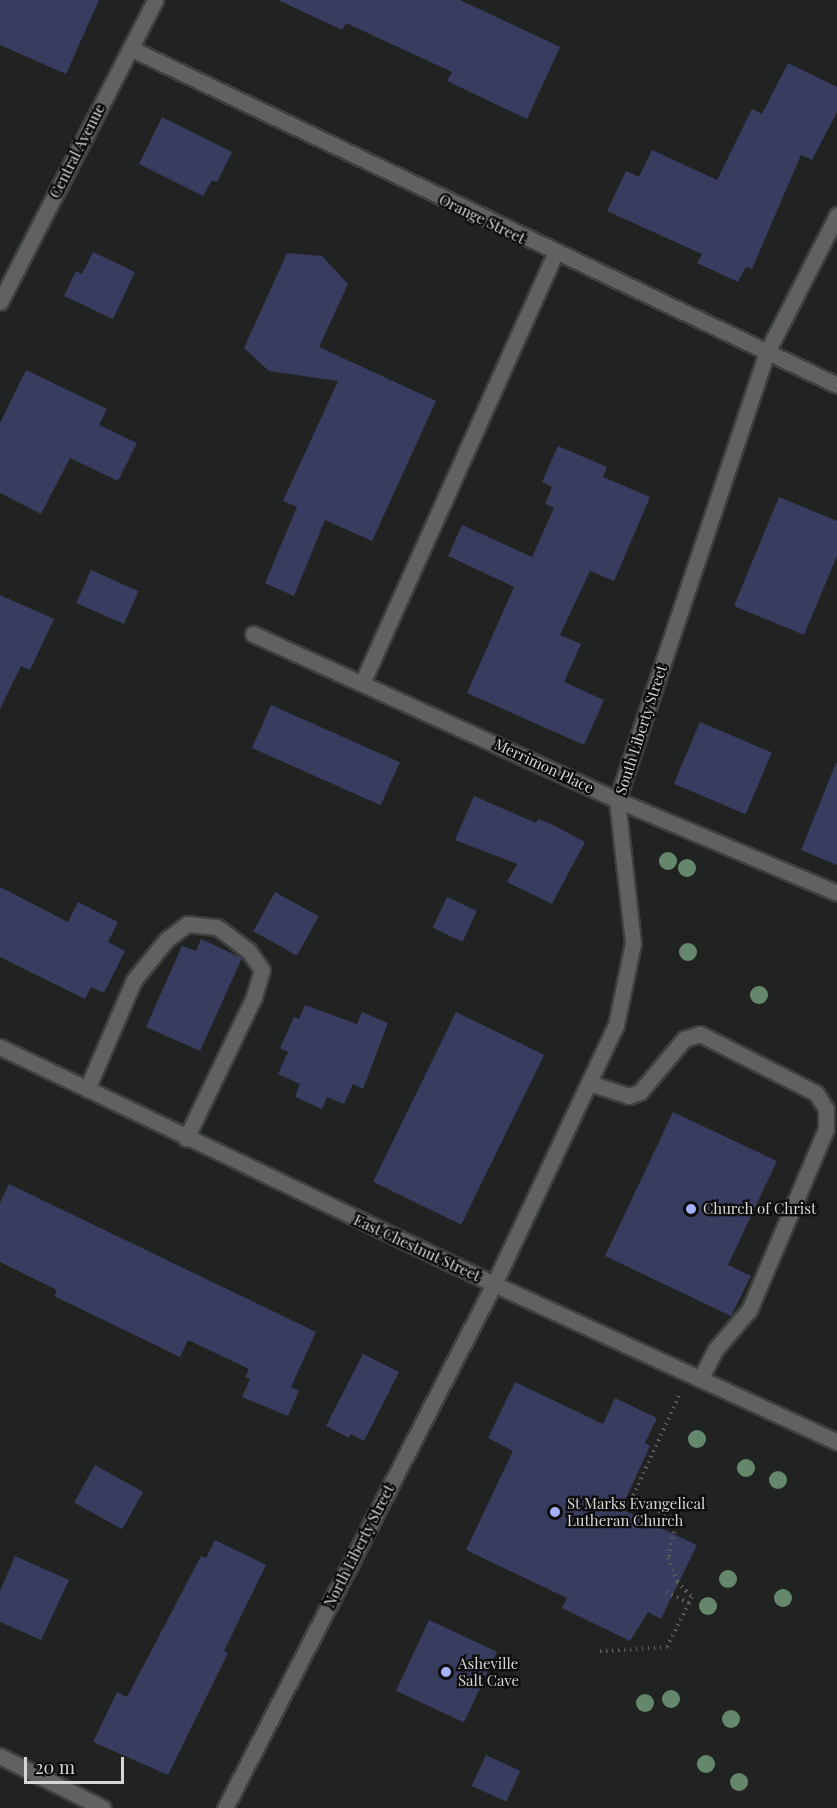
<!DOCTYPE html>
<html>
<head>
<meta charset="utf-8">
<style>
	body { margin:0 }
	#map { position:relative; width:837px; height:1808px; overflow:hidden; background:#202321; font-family:"Playfair Display",serif }
	div>[style] { position:absolute }
	[style*='--x'] { left:calc(var(--x)*1px); top:calc(var(--y)*1px); width:calc(var(--w)*1px); rotate:calc(var(--a)*1deg) }
	.building>* { inset:0; background:#383d5f; transform-origin:0 0 }
	.path>* { height:4px; margin-top:-2px; transform-origin:0; background:repeating-linear-gradient(90deg,#595c5a 0 1.5px,transparent 0 6px) }
	.roads { filter:drop-shadow(2px 0 #3d403e) drop-shadow(-2px 0 #3d403e) drop-shadow(0 2px #3d403e) drop-shadow(0 -2px #3d403e) }
	.service>* { height:15px; margin:-7.5px; padding:0 7.5px; transform-origin:7.5px; border-radius:7.5px; background:#606160 }
	.minor>* { height:15px; margin:-7.5px; padding:0 7.5px; transform-origin:7.5px; border-radius:7.5px; background:#606160 }
	.tertiary>* { height:15px; margin:-7.5px; padding:0 7.5px; transform-origin:7.5px; border-radius:7.5px; background:#606160 }
	.trees>* { width:18px; height:18px; margin:-9px; border-radius:50%; background:#65886d }
	.dots>* { width:16px; height:16px; translate:-50% -50%; box-sizing:border-box; border:3px solid #0b0c0b; border-radius:50% }
	span { translate:-50% -50%; white-space:nowrap; text-align:center; line-height:1.15; -webkit-text-stroke:4.5px #0b0c0b; paint-order:stroke }
	.street-label { font-size:15px; color:#d5d7d6 }
	.poi-label { font-size:15px; color:#d5d7d6 }
	.left { translate:0 -50%; text-align:left }
	.scale { position:absolute; left:24px; top:1757px; width:100px; height:27px; box-sizing:border-box; border:3px solid #d5d7d6; border-top:0; padding-left:8px; font-size:18px; line-height:21px; white-space:nowrap; color:#d5d7d6; -webkit-text-stroke:4px #0b0c0b; paint-order:stroke }
</style>
</head>
<body>
<div id="map">
	<div class="building">
		<i style="clip-path:polygon(0 0,99px 0,66px 74px,0 45px)"></i>
		<i style="clip-path:polygon(278px 0,460px 0,560px 47px,527px 119px,447px 81px,452px 72px,346px 23px,342px 30px)"></i>
		<i style="clip-path:polygon(788px 63px,837px 87px,837px 112px,812px 160px,801px 155px,752px 269px,746px 267px,738px 282px,697px 263px,702px 254px,607px 211px,626px 171px,639px 177px,652px 150px,717px 180px,752px 109px,762px 114px)"></i>
		<i style="clip-path:polygon(162px 117px,232px 152px,217px 182px,212px 180px,203px 196px,139px 164px)"></i>
		<i style="clip-path:polygon(93px 252px,135px 272px,113px 319px,64px 296px,76px 271px,82px 274px)"></i>
		<i style="clip-path:polygon(287px 253px,322px 256px,348px 284px,319px 347px,436px 401px,372px 541px,325px 520px,294px 596px,265px 583px,297px 507px,283px 501px,338px 381px,269px 371px,244px 348px)"></i>
		<i style="clip-path:polygon(26px 370px,107px 409px,99px 425px,137px 443px,118px 481px,70px 458px,41px 514px,0 493px,0 423px)"></i>
		<i style="clip-path:polygon(558px 446px,607px 467px,603px 477px,650px 497px,614px 581px,590px 571px,560px 635px,581px 644px,564px 682px,604px 700px,584px 745px,467px 693px,514px 587px,448px 556px,462px 525px,532px 557px,554px 508px,545px 504px,552px 487px,542px 482px)"></i>
		<i style="clip-path:polygon(779px 497px,837px 521px,837px 556px,804px 635px,734px 606px)"></i>
		<i style="left:91px;top:570px;width:52px;height:36px;rotate:24deg"></i>
		<i style="clip-path:polygon(0 595px,54px 619px,30px 670px,21px 666px,0 709px)"></i>
		<i style="left:271px;top:705px;width:141px;height:47px;rotate:24deg"></i>
		<i style="left:700px;top:722px;width:78px;height:67px;rotate:23deg"></i>
		<i style="clip-path:polygon(836px 763px,837px 763px,837px 865px,801px 850px)"></i>
		<i style="clip-path:polygon(474px 796px,536px 823px,538px 819px,549px 823px,585px 842px,552px 904px,507px 882px,517px 864px,455px 840px)"></i>
		<i style="clip-path:polygon(0 887px,68px 922px,78px 902px,118px 922px,108px 942px,125px 951px,104px 993px,91px 987px,85px 999px,0 957px)"></i>
		<i style="left:275px;top:892px;width:50px;height:45px;rotate:29deg"></i>
		<i style="left:447px;top:897px;width:33px;height:34px;rotate:25deg"></i>
		<i style="clip-path:polygon(201px 939px,242px 958px,200px 1051px,146px 1027px,182px 946px,196px 951px)"></i>
		<i style="clip-path:polygon(305px 1005px,357px 1024px,362px 1012px,388px 1023px,363px 1089px,353px 1084px,344px 1104px,327px 1097px,322px 1109px,295px 1097px,300px 1084px,278px 1074px,288px 1052px,280px 1048px,294px 1017px,299px 1019px)"></i>
		<i style="left:456px;top:1012px;width:98px;height:189px;rotate:26deg"></i>
		<i style="clip-path:polygon(673px 1112px,777px 1161px,728px 1265px,751px 1276px,731px 1316px,605px 1256px)"></i>
		<i style="clip-path:polygon(9px 1184px,316px 1332px,291px 1387px,299px 1391px,288px 1416px,242px 1397px,250px 1379px,245px 1377px,249px 1369px,188px 1340px,180px 1357px,54px 1296px,57px 1290px,0 1262px,0 1203px)"></i>
		<i style="clip-path:polygon(363px 1354px,399px 1372px,364px 1441px,351px 1434px,349px 1438px,326px 1426px)"></i>
		<i style="clip-path:polygon(515px 1382px,603px 1424px,615px 1398px,657px 1418px,645px 1443px,650px 1446px,621px 1509px,697px 1545px,661px 1619px,648px 1612px,630px 1641px,562px 1608px,567px 1598px,466px 1550px,513px 1451px,488px 1438px)"></i>
		<i style="left:95px;top:1465px;width:55px;height:43px;rotate:29deg"></i>
		<i style="clip-path:polygon(215px 1540px,266px 1565px,224px 1651px,228px 1653px,168px 1775px,93px 1742px,117px 1692px,127px 1697px,201px 1556px,206px 1558px)"></i>
		<i style="clip-path:polygon(15px 1556px,69px 1580px,41px 1640px,0 1622px,0 1591px)"></i>
		<i style="left:429px;top:1620px;width:75px;height:78px;rotate:25deg"></i>
		<i style="left:486px;top:1755px;width:38px;height:34px;rotate:25deg"></i>
	</div>
	<div class="path">
		<i style="--x:679;--y:1396;--w:112;--a:114.7"></i>
		<i style="--x:632;--y:1498;--w:50;--a:26.1"></i>
		<i style="--x:677;--y:1520;--w:39;--a:103"></i>
		<i style="--x:668;--y:1558;--w:26;--a:69"></i>
		<i style="--x:677;--y:1582;--w:21;--a:45"></i>
		<i style="--x:692;--y:1597;--w:7;--a:117"></i>
		<i style="--x:600;--y:1651;--w:67;--a:-3.4"></i>
		<i style="--x:667;--y:1647;--w:49;--a:-63.4"></i>
		<i style="--x:689;--y:1603;--w:30;--a:-154"></i>
	</div>
	<div class="roads">
		<div class="service">
			<i style="--x:363;--y:681;--w:468;--a:-65.8"></i>
			<i style="--x:589;--y:1083;--w:42;--a:18"></i>
			<i style="--x:629;--y:1096;--w:12;--a:-20"></i>
			<i style="--x:640;--y:1092;--w:69;--a:-50.3"></i>
			<i style="--x:684;--y:1039;--w:17;--a:-17"></i>
			<i style="--x:700;--y:1034;--w:130;--a:27"></i>
			<i style="--x:816;--y:1093;--w:19;--a:58"></i>
			<i style="--x:826;--y:1109;--w:20;--a:90"></i>
			<i style="--x:826;--y:1129;--w:197;--a:113"></i>
			<i style="--x:749;--y:1310;--w:52;--a:130.4"></i>
			<i style="--x:715;--y:1350;--w:33;--a:117"></i>
			<i style="--x:87;--y:1089;--w:119;--a:-66.7"></i>
			<i style="--x:134;--y:980;--w:51;--a:-51.3"></i>
			<i style="--x:166;--y:940;--w:26;--a:-37"></i>
			<i style="--x:187;--y:924;--w:30;--a:6"></i>
			<i style="--x:217;--y:927;--w:39;--a:37"></i>
			<i style="--x:248;--y:950;--w:24;--a:55"></i>
			<i style="--x:262;--y:970;--w:28;--a:107"></i>
			<i style="--x:254;--y:997;--w:157;--a:115.7"></i>
		</div>
		<div class="minor">
			<i style="--x:130;--y:48;--w:783;--a:25.49"></i>
			<i style="--x:253;--y:634;--w:400;--a:24.5"></i>
			<i style="--x:617;--y:800;--w:239;--a:22.9"></i>
			<i style="--x:0;--y:1756;--w:115;--a:26.8"></i>
			<i style="--x:225;--y:1808;--w:589;--a:-62.83"></i>
			<i style="--x:494;--y:1284;--w:286;--a:-64.8"></i>
			<i style="--x:616;--y:1025;--w:84;--a:-78.3"></i>
			<i style="--x:633;--y:943;--w:144;--a:-96.4"></i>
			<i style="--x:617;--y:800;--w:472;--a:-71.5"></i>
			<i style="--x:767;--y:352;--w:154;--a:-62.9"></i>
		</div>
		<div class="tertiary">
			<i style="--x:0;--y:302;--w:339;--a:-62.8"></i>
			<i style="--x:0;--y:1047;--w:548;--a:25.63"></i>
			<i style="--x:494;--y:1284;--w:378;--a:24.7"></i>
		</div>
	</div>
	<div class="trees">
		<i style="left:668px;top:861px"></i>
		<i style="left:687px;top:868px"></i>
		<i style="left:688px;top:952px"></i>
		<i style="left:759px;top:995px"></i>
		<i style="left:697px;top:1439px"></i>
		<i style="left:746px;top:1468px"></i>
		<i style="left:778px;top:1480px"></i>
		<i style="left:728px;top:1579px"></i>
		<i style="left:783px;top:1598px"></i>
		<i style="left:708px;top:1606px"></i>
		<i style="left:671px;top:1699px"></i>
		<i style="left:645px;top:1703px"></i>
		<i style="left:731px;top:1719px"></i>
		<i style="left:706px;top:1764px"></i>
		<i style="left:739px;top:1782px"></i>
	</div>
	<div class="dots">
		<i style="left:691px;top:1209px;background:#a5b1fc"></i>
		<i style="left:555px;top:1512px;background:#a5b1fc"></i>
		<i style="left:446px;top:1672px;background:#a5b1fc"></i>
	</div>
	<div class="street-label">
		<span style="left:77px;top:151px;rotate:-63deg">Central Avenue</span>
		<span style="left:482px;top:219px;rotate:26deg">Orange Street</span>
		<span style="left:641px;top:730px;rotate:-72deg">South Liberty Street</span>
		<span style="left:544px;top:766px;rotate:25deg">Merrimon Place</span>
		<span style="left:417px;top:1248px;rotate:25deg">East Chestnut Street</span>
		<span style="left:359px;top:1546px;rotate:-63deg">North Liberty Street</span>
	</div>
	<div class="poi-label">
		<span class="left" style="left:703px;top:1209px">Church of Christ</span>
		<span class="left" style="left:567px;top:1512px">St Marks Evangelical<br>Lutheran Church</span>
		<span class="left" style="left:458px;top:1672px">Asheville<br>Salt Cave</span>
	</div>
	<div class="scale">20 m</div>
</div>
</body>
</html>
